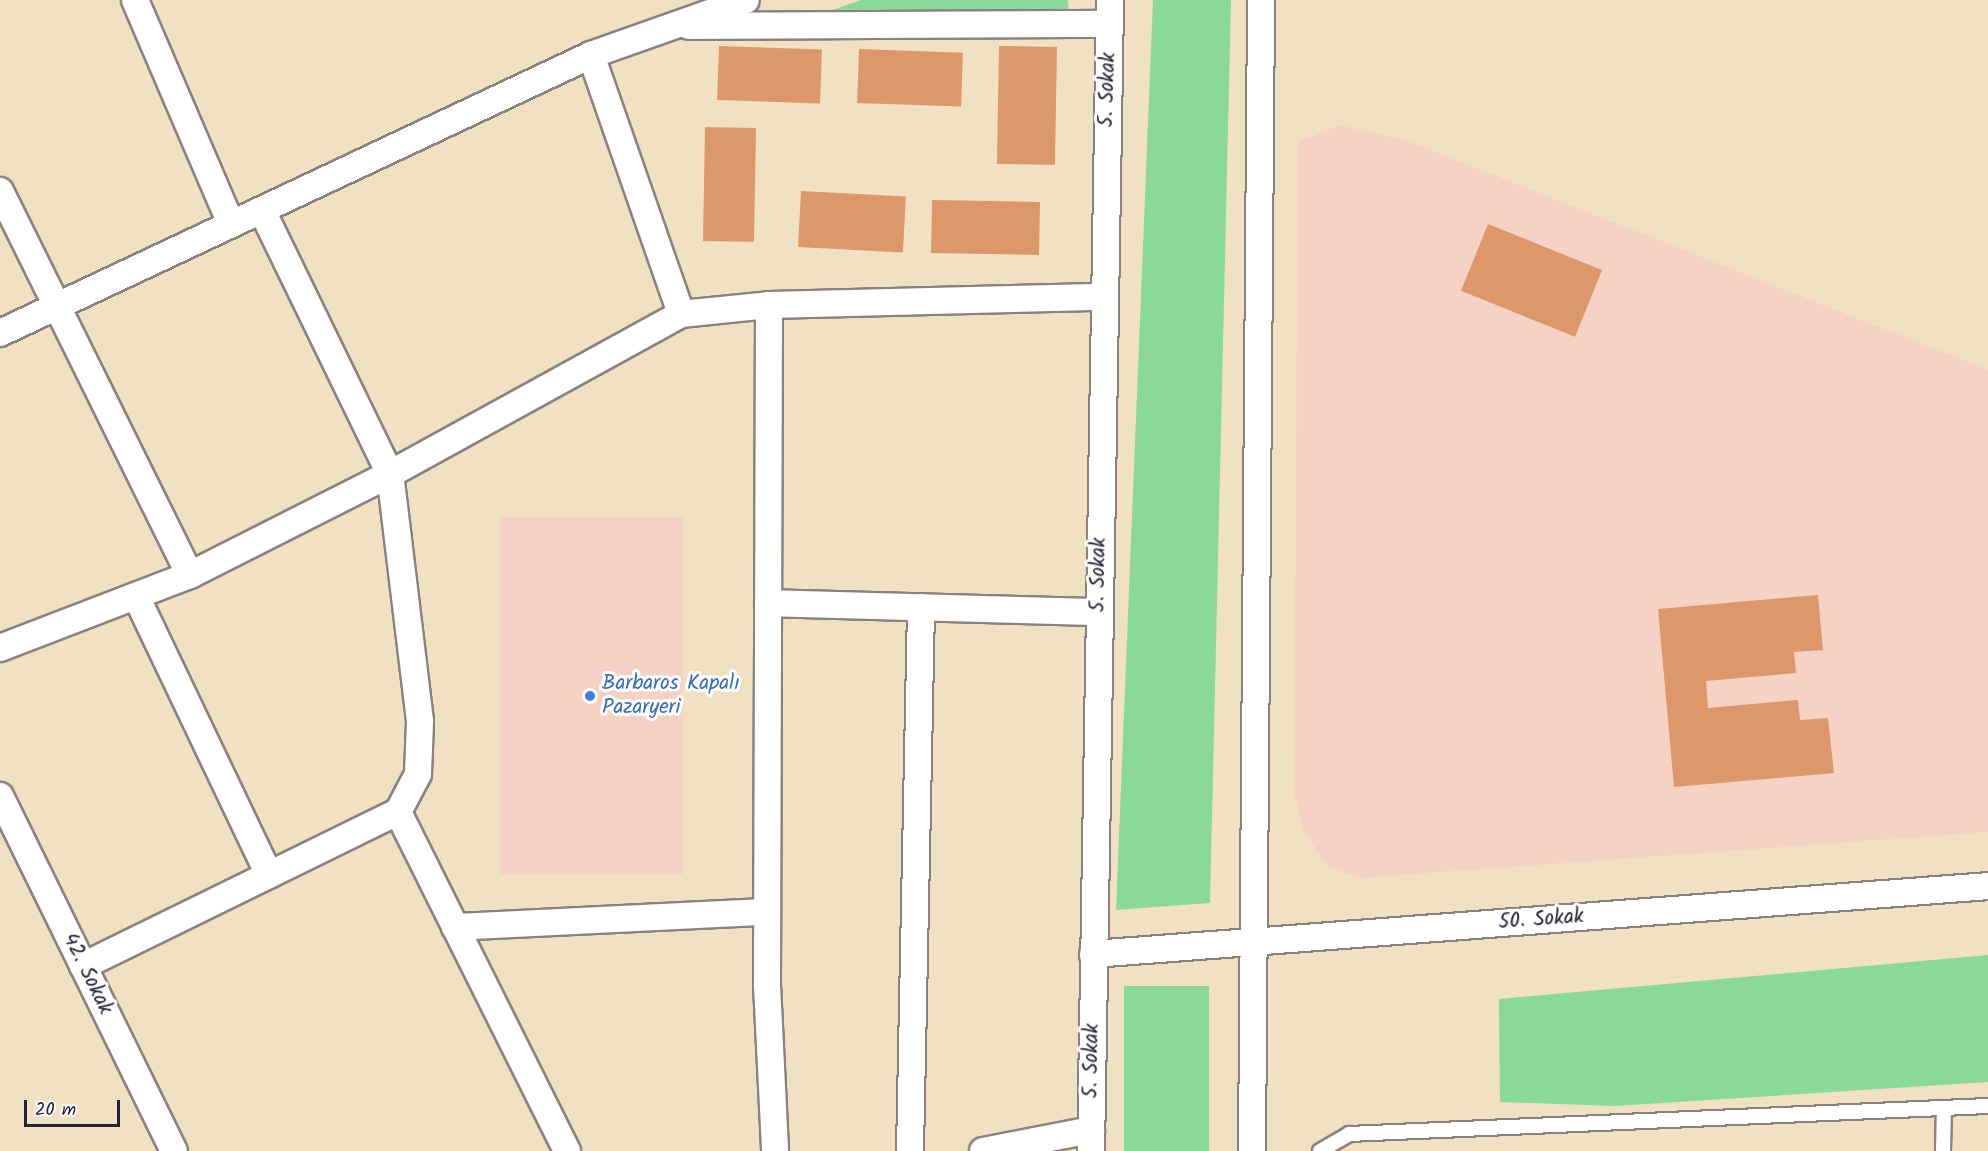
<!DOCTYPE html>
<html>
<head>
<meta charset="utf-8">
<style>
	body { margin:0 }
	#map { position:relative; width:1988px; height:1151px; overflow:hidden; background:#f0e1c3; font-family:Kalam,sans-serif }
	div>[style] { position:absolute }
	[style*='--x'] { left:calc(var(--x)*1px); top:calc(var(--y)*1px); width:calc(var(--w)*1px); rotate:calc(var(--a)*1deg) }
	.built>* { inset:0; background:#f6d1c5; transform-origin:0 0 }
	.green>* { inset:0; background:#8bd998; transform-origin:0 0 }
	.building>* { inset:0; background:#dc986a; transform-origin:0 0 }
	.roads { filter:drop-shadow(2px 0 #89827f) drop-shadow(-2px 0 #89827f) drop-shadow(0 2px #89827f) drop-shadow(0 -2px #89827f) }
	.lane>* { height:14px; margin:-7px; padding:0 7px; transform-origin:7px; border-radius:7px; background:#fff }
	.street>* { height:26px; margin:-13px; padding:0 13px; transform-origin:13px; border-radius:13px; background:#fff }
	.dots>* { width:16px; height:16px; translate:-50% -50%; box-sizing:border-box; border:3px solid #fff; border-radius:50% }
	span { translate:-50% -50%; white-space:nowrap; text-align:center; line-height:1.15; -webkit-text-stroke:6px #fff; paint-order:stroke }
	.street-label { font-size:21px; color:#22223b }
	.shop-label { font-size:21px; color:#366cbe }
	.left { translate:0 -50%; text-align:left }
	.scale { position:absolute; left:24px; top:1100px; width:96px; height:27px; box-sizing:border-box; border:3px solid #22223b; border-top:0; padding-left:8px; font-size:18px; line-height:21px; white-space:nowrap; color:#22223b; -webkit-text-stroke:4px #fff; paint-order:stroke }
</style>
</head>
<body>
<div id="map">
	<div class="built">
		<i style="clip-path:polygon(1339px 125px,1410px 142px,1988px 370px,1988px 832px,1359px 878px,1327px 866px,1304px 831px,1294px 793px,1298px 142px)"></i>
		<i style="left:500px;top:517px;width:183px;height:357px"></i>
	</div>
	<div class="green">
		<i style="clip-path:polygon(861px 0,1068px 0,1069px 13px,815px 16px)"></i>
		<i style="clip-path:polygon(1153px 0,1231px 0,1210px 903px,1116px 910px)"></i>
		<i style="clip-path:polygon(1988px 955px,1988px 1082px,1615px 1106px,1500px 1102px,1499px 999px)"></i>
		<i style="left:1209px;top:986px;width:165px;height:85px;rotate:90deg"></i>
	</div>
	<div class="building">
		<i style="left:719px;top:46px;width:103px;height:54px;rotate:2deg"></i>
		<i style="left:999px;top:46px;width:58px;height:118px;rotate:1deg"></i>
		<i style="left:859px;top:49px;width:104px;height:54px;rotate:2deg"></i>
		<i style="left:705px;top:127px;width:51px;height:114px;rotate:1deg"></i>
		<i style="left:801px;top:191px;width:105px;height:56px;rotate:3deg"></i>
		<i style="left:932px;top:200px;width:108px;height:53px;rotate:1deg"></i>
		<i style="left:1488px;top:224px;width:123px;height:72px;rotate:22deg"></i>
		<i style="clip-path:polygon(1818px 595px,1823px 650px,1794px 652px,1796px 673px,1706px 681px,1708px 708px,1798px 700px,1800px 720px,1828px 718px,1834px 773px,1674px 787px,1658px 609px)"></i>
	</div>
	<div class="roads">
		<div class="lane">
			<i style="--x:1320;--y:1151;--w:34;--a:-30"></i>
			<i style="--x:1349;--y:1134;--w:640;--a:-2.51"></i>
			<i style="--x:1943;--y:1151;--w:43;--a:-88.7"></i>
		</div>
		<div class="street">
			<i style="--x:135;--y:0;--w:244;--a:66.8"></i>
			<i style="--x:689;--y:26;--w:421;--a:-0.3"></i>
			<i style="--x:591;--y:55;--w:274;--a:70.8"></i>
			<i style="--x:681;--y:314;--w:88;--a:-5.8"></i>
			<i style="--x:769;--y:305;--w:334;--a:-1.4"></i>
			<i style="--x:0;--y:191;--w:428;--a:63.7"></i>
			<i style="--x:769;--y:305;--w:680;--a:90.17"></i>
			<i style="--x:767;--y:985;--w:166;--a:87.2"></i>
			<i style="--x:0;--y:333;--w:653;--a:-25.19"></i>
			<i style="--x:591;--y:55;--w:164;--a:-19.5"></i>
			<i style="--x:136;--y:596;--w:309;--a:64.5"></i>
			<i style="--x:768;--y:603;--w:330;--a:1.6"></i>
			<i style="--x:0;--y:648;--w:204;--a:-21"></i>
			<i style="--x:190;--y:575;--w:224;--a:-26.8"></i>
			<i style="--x:390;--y:474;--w:332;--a:-28.8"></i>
			<i style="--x:0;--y:796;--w:395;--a:63.9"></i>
			<i style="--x:398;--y:812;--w:379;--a:63.5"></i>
			<i style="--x:455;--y:927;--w:312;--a:-2.8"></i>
			<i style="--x:1093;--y:954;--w:898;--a:-4.34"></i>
			<i style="--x:83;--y:966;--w:351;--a:-26.1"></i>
			<i style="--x:398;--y:812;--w:43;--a:-62.2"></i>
			<i style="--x:418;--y:774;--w:53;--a:-87.8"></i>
			<i style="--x:420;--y:721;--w:249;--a:-96.9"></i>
			<i style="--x:390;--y:474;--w:293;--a:-115.9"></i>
			<i style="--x:910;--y:1151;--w:544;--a:-88.84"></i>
			<i style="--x:983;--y:1151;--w:110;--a:-11"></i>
			<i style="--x:1091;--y:1151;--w:1151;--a:-89.05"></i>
			<i style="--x:1252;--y:1151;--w:1151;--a:-89.55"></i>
		</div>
	</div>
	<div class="dots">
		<i style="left:590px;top:696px;background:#3f7fe0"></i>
	</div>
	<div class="street-label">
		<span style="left:1108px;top:90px;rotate:-88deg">5. Sokak</span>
		<span style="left:1099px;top:575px;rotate:-89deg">5. Sokak</span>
		<span style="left:1541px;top:920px;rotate:-4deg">50. Sokak</span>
		<span style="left:87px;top:974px;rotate:64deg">42. Sokak</span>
		<span style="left:1092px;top:1061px;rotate:-89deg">5. Sokak</span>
	</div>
	<div class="shop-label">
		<span class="left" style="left:602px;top:696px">Barbaros Kapalı<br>Pazaryeri</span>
	</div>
	<div class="scale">20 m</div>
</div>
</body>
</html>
